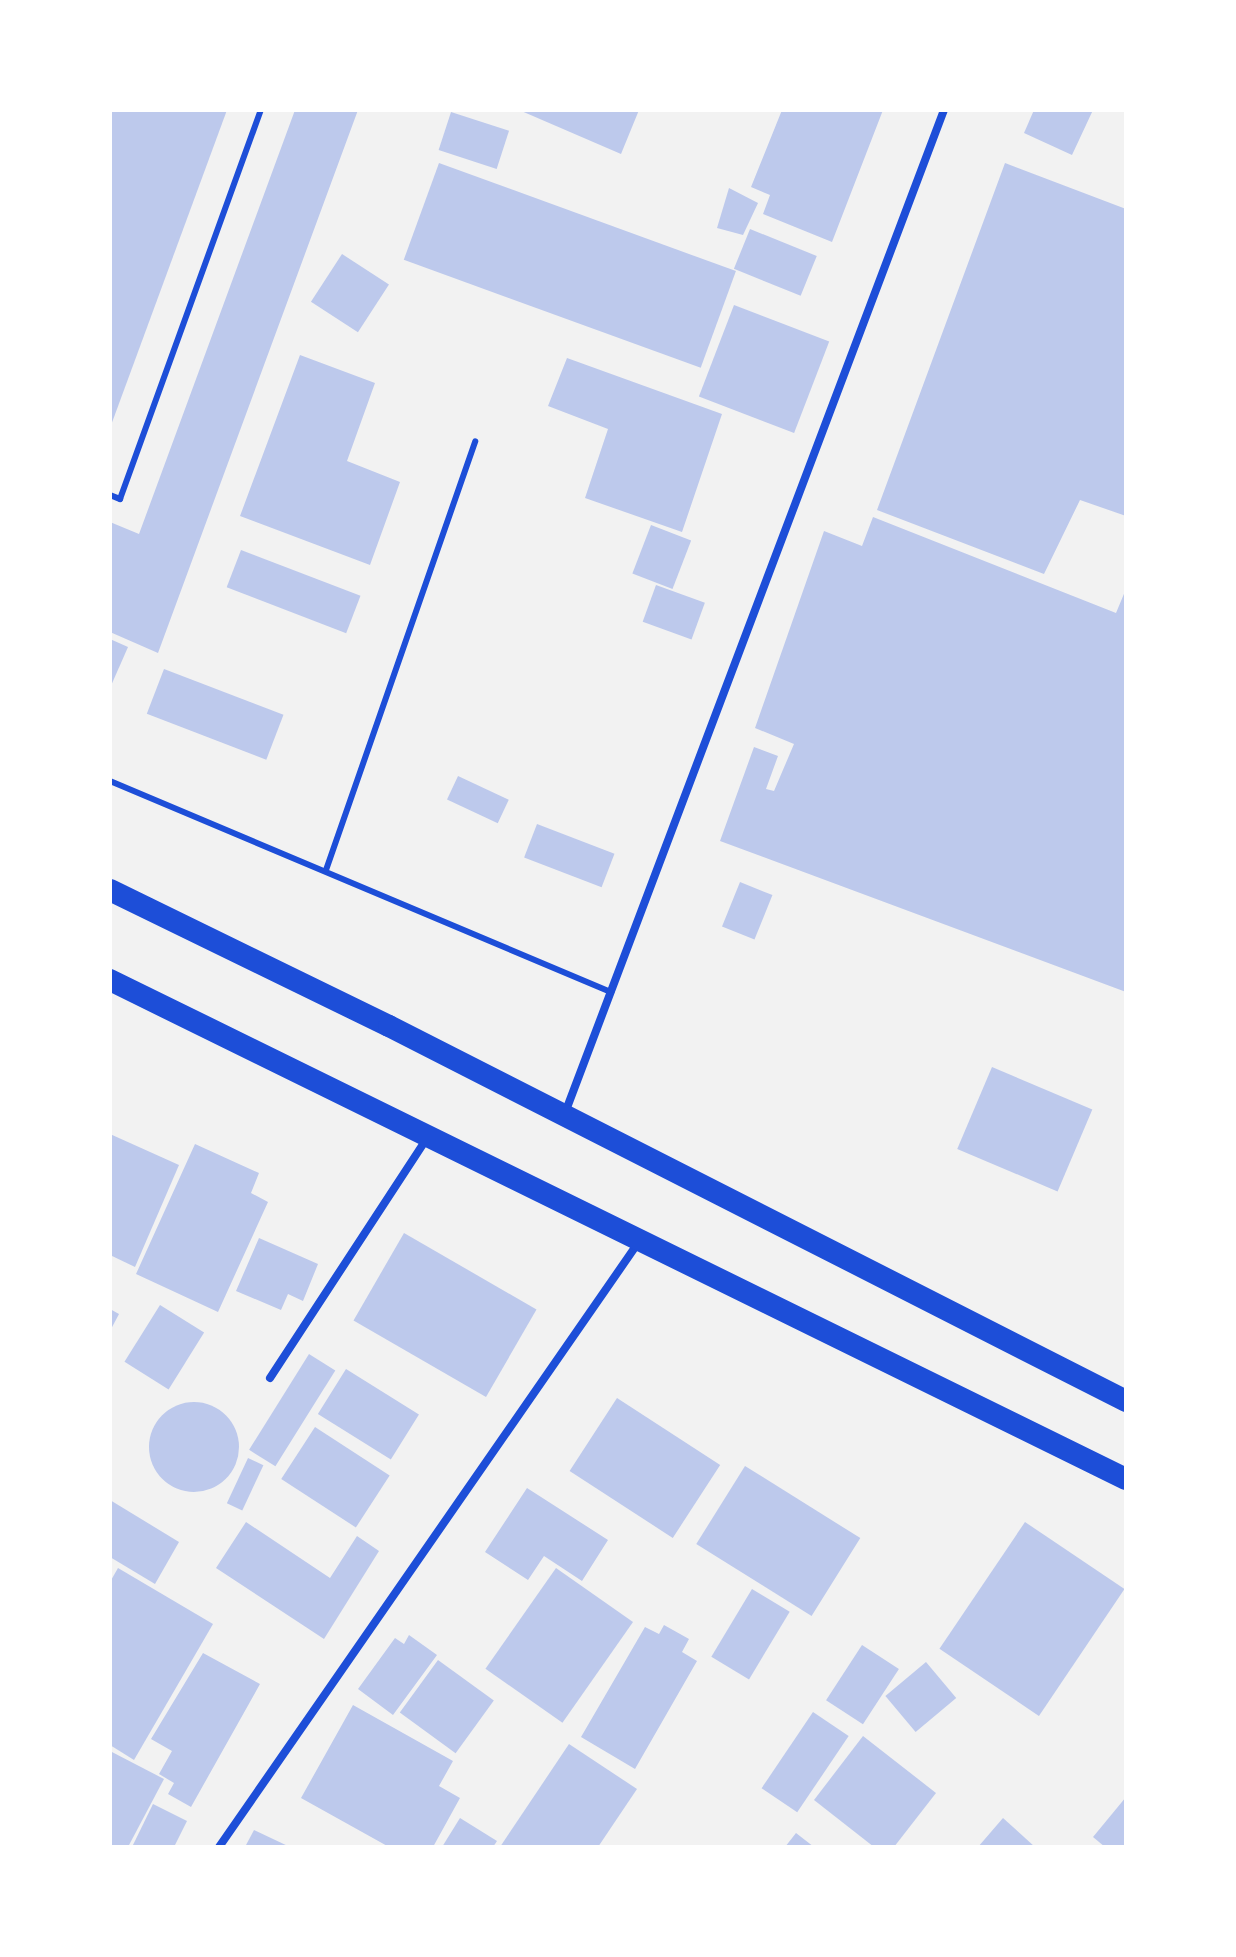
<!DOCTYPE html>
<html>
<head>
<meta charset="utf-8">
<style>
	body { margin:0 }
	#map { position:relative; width:1236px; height:1957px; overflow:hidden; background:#f2f2f2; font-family:Overpass,sans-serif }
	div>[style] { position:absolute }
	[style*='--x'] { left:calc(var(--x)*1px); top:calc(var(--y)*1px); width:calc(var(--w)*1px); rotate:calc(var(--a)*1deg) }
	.building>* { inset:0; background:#bdc9ec; transform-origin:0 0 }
	.round { border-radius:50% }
	.service>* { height:6px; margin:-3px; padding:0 3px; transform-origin:3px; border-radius:3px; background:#1d4ed8 }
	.minor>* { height:8px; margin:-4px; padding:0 4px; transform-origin:4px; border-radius:4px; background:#1d4ed8 }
	.trunk>* { height:22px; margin:-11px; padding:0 11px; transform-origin:11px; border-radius:11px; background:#1d4ed8 }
	span { translate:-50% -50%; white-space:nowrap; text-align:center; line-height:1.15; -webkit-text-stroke:6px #fff; paint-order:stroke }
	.frame { position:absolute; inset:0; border:112px solid #fff; pointer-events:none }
</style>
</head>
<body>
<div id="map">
	<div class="building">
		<i style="clip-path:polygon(110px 110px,227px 110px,110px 428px)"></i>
		<i style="clip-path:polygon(295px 110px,358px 110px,158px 653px,110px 632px,110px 522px,139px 534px)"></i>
		<i style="clip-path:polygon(519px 110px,639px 110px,621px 154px)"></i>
		<i style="clip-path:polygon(782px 110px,883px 110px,832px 242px,763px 214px,770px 195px,751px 187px)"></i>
		<i style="clip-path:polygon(1034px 110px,1093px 110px,1072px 155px,1024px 133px)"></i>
		<i style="left:451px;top:112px;width:61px;height:40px;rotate:18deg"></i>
		<i style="left:439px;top:163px;width:316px;height:103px;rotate:20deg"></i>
		<i style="clip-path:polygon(1005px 163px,1126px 209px,1126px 516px,1080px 500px,1044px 574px,877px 510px)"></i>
		<i style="clip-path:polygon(729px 188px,758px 203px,743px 235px,717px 228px)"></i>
		<i style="left:750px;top:229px;width:72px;height:43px;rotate:22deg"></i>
		<i style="left:342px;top:254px;width:56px;height:57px;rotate:33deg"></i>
		<i style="left:734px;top:305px;width:102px;height:98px;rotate:21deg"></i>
		<i style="clip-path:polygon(300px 355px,375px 383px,347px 461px,400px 482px,370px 565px,240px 516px)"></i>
		<i style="clip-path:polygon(567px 358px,722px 414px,682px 532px,585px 498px,608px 429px,548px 406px)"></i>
		<i style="clip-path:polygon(873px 517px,1116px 613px,1126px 589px,1126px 992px,720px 841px,754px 747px,778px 756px,766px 789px,774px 791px,794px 744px,755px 728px,824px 531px,862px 546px)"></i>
		<i style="left:651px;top:525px;width:43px;height:52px;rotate:21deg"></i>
		<i style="left:241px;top:550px;width:128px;height:40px;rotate:21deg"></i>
		<i style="left:656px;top:585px;width:52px;height:39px;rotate:20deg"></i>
		<i style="clip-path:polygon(110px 639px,128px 647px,110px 688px)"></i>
		<i style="left:164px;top:669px;width:128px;height:48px;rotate:21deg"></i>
		<i style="left:458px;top:776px;width:56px;height:26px;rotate:25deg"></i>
		<i style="left:537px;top:824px;width:83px;height:36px;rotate:21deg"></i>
		<i style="left:740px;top:882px;width:35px;height:48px;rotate:22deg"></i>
		<i style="left:992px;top:1067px;width:109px;height:89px;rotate:23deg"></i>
		<i style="clip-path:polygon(110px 1134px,179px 1165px,135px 1267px,110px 1255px)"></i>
		<i style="clip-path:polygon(195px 1144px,259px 1173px,251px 1193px,268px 1202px,218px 1312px,136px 1274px)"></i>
		<i style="left:404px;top:1233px;width:153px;height:101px;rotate:30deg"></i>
		<i style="clip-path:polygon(259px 1238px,318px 1264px,303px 1301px,288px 1294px,281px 1310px,236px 1291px)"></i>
		<i style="left:160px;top:1305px;width:52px;height:67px;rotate:32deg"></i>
		<i style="clip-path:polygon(110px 1309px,119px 1314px,110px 1331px)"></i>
		<i style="left:309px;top:1354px;width:31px;height:113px;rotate:32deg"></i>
		<i style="left:346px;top:1369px;width:86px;height:53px;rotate:32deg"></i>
		<i style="left:617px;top:1398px;width:123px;height:87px;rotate:33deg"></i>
		<i class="round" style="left:149px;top:1402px;width:90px;height:90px"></i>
		<i style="left:315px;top:1427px;width:89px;height:62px;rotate:33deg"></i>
		<i style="left:248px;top:1458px;width:17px;height:50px;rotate:25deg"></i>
		<i style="left:745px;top:1466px;width:136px;height:92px;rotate:32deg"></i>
		<i style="clip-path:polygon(527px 1488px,608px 1540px,582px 1581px,544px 1556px,528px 1580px,485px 1552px)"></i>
		<i style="clip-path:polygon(110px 1500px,179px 1542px,155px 1584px,110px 1557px)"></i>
		<i style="clip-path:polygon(246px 1522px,330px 1578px,357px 1536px,379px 1551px,324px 1639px,216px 1568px)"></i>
		<i style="left:1025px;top:1522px;width:120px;height:153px;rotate:34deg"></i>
		<i style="clip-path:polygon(118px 1568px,213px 1624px,134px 1760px,110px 1745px,110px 1582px)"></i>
		<i style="left:556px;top:1568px;width:94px;height:123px;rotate:35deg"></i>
		<i style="left:752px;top:1589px;width:44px;height:79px;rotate:31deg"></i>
		<i style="clip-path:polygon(664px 1625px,689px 1639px,682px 1652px,697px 1661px,635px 1769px,581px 1737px,645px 1627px,659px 1634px)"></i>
		<i style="clip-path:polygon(409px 1635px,437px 1655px,393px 1715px,358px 1689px,395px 1638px,404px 1644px)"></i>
		<i style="left:862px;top:1645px;width:44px;height:66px;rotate:33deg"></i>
		<i style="clip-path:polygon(203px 1653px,260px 1684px,191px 1807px,168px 1794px,174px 1783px,159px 1774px,172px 1751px,151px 1739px)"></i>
		<i style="left:438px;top:1660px;width:69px;height:65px;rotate:36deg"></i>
		<i style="left:926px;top:1662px;width:47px;height:53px;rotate:50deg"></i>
		<i style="clip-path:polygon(353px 1705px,453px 1761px,439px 1786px,460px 1798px,433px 1847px,389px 1847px,301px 1798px)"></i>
		<i style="left:813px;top:1712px;width:43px;height:92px;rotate:34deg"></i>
		<i style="clip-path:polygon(863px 1736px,936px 1793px,894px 1847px,874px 1847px,814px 1800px)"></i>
		<i style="clip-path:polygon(569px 1744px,637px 1789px,598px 1847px,500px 1847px)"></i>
		<i style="clip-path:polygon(110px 1751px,164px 1779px,128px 1847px,110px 1847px)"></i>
		<i style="clip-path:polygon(1126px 1797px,1126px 1847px,1105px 1847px,1093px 1837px)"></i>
		<i style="clip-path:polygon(153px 1804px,187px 1821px,174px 1847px,132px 1847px)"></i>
		<i style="clip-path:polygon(460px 1818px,497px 1841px,493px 1847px,442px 1847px)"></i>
		<i style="clip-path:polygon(1003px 1818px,1035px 1847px,978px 1847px)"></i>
		<i style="clip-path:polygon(254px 1830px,290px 1847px,245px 1847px)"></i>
		<i style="clip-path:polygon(796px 1833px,814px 1847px,785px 1847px)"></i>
	</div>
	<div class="service">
		<i style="--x:110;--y:495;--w:11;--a:22"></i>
		<i style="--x:120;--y:499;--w:414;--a:-70.1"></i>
		<i style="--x:110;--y:781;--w:544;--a:22.84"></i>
		<i style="--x:326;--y:870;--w:454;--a:-70.8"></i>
	</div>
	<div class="minor">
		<i style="--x:565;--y:1113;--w:1072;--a:-69.3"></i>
		<i style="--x:270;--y:1378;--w:287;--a:-56.8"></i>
		<i style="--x:219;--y:1847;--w:735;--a:-55.25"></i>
	</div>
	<div class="trunk">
		<i style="--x:110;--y:890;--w:310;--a:26"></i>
		<i style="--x:389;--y:1026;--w:827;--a:26.97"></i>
		<i style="--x:110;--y:980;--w:1132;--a:26.16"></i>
	</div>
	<div class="frame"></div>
</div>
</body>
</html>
